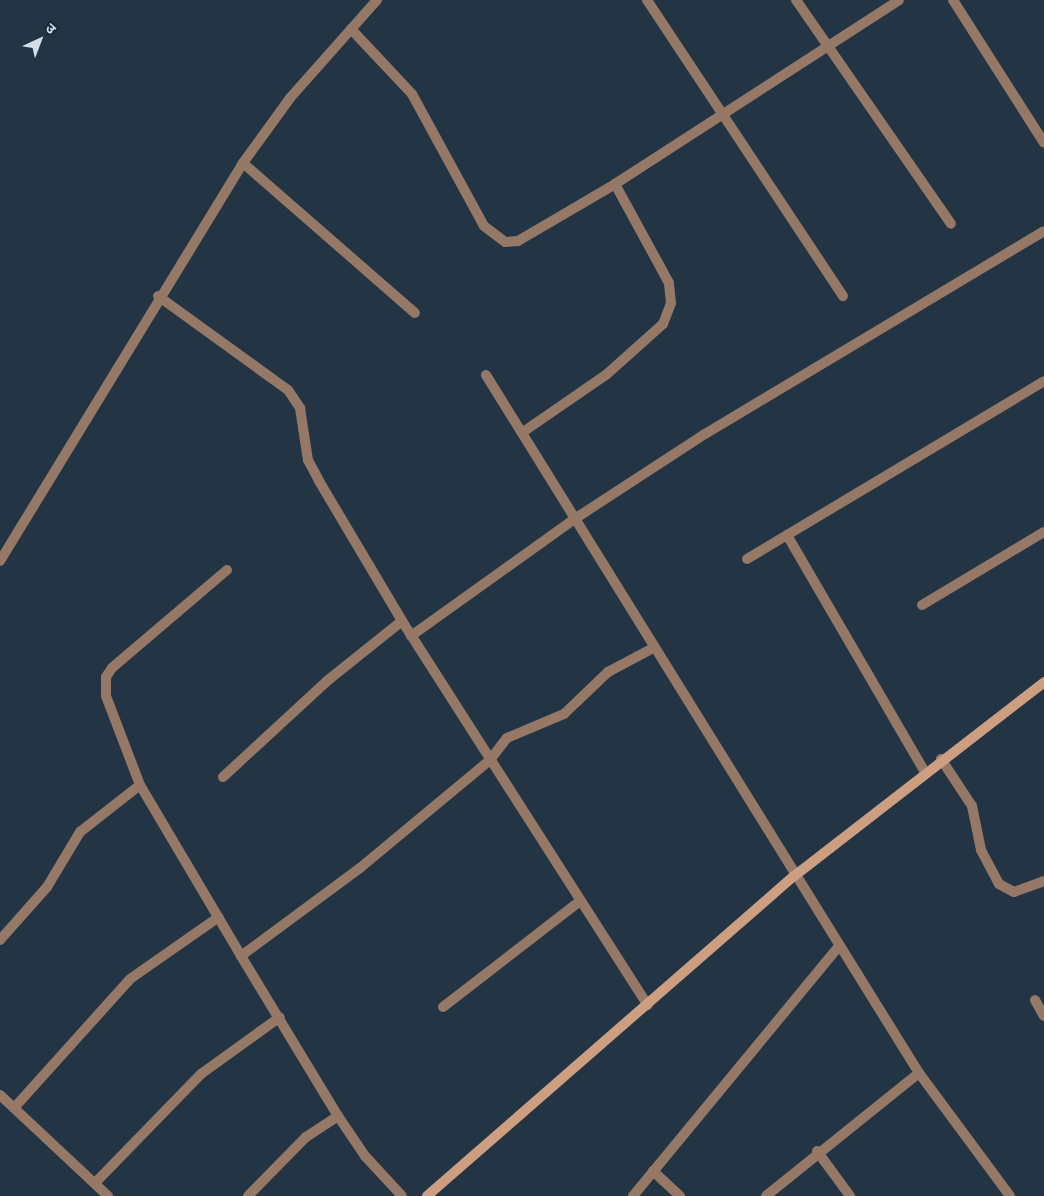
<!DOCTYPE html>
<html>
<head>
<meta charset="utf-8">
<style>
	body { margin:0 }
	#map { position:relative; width:1044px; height:1196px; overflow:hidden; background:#233544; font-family:"Sofia Sans Condensed","Noto Sans Devanagari",sans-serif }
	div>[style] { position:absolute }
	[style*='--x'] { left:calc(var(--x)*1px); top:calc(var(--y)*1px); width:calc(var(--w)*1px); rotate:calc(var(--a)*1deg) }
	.street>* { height:10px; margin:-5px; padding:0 5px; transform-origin:5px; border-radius:5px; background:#967866 }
	.secondary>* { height:10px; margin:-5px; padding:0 5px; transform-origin:5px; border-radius:5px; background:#ce9e81 }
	span { translate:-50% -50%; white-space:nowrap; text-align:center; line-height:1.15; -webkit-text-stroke:5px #192b3a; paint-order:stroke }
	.north { position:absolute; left:15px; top:15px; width:50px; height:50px; -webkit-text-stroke:4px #192b3a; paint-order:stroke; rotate:43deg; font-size:14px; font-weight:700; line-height:20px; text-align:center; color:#d3dfe8 }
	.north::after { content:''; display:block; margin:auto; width:18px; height:22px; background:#d3dfe8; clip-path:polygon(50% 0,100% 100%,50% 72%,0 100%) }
</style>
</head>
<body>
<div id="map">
	<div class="street">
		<i style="--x:647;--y:0;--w:355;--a:56.5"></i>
		<i style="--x:796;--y:0;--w:272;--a:55.3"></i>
		<i style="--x:953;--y:0;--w:169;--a:57.5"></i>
		<i style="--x:351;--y:29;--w:89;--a:46.8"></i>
		<i style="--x:412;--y:94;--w:150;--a:61.4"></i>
		<i style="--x:484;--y:226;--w:26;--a:37"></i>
		<i style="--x:505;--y:242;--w:13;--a:-4"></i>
		<i style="--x:518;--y:241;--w:113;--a:-30.4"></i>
		<i style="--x:615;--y:184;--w:338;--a:-32.9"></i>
		<i style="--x:243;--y:163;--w:228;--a:41.1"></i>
		<i style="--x:158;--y:296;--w:160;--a:35.9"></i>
		<i style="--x:288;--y:390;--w:22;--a:56"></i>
		<i style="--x:300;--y:408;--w:53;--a:81.3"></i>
		<i style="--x:308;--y:460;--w:24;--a:62"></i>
		<i style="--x:319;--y:481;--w:163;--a:59.3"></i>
		<i style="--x:402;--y:621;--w:456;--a:57.4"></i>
		<i style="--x:486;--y:375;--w:821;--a:58.19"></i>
		<i style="--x:919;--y:1073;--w:153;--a:53.5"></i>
		<i style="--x:523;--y:432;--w:102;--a:-34.6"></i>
		<i style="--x:607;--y:374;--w:75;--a:-41.8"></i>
		<i style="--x:663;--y:324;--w:22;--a:-69"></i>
		<i style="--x:671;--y:303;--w:20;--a:-96"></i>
		<i style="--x:669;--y:283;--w:113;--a:-118.6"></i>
		<i style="--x:787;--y:535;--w:274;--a:59.8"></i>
		<i style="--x:747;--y:559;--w:346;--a:-30.9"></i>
		<i style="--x:0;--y:561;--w:466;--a:-58.6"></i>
		<i style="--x:243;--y:163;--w:80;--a:-54.1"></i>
		<i style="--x:290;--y:98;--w:131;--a:-48.4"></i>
		<i style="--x:227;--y:570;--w:151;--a:139.6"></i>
		<i style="--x:112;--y:668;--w:11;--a:124"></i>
		<i style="--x:106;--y:677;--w:19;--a:90"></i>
		<i style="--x:106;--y:696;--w:95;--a:69.1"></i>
		<i style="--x:140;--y:785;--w:199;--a:59.4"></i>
		<i style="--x:241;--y:956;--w:187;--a:58.8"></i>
		<i style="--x:338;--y:1116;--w:48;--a:56"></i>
		<i style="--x:365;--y:1156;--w:54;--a:47.2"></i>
		<i style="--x:922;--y:605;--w:142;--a:-30.9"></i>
		<i style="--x:411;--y:636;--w:203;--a:-35.6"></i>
		<i style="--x:576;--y:518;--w:154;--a:-33.1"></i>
		<i style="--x:705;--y:434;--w:395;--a:-30.9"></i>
		<i style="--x:941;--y:759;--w:56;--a:56.6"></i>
		<i style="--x:972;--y:806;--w:45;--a:78.4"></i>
		<i style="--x:981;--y:850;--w:38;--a:62"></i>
		<i style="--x:999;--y:884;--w:17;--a:28"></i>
		<i style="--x:1014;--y:892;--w:32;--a:-20"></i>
		<i style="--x:223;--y:777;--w:142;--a:-42.7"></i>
		<i style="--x:327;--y:681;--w:96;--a:-38.7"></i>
		<i style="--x:0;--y:940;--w:71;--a:-48.4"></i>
		<i style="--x:47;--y:887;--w:64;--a:-59"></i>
		<i style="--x:80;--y:832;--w:76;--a:-38.1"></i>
		<i style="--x:241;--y:956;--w:148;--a:-36.5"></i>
		<i style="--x:360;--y:868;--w:168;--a:-39.7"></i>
		<i style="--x:489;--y:761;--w:29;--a:-52"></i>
		<i style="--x:507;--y:738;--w:62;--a:-22.8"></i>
		<i style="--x:564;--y:714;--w:61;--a:-43.7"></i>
		<i style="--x:608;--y:672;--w:53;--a:-28"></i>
		<i style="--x:1035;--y:1000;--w:18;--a:61"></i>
		<i style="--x:443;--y:1007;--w:172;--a:-37.7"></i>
		<i style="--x:0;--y:1095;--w:148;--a:43.1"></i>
		<i style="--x:14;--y:1108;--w:173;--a:-48"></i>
		<i style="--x:130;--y:979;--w:108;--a:-34.9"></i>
		<i style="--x:817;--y:1151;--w:56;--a:53.7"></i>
		<i style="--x:653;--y:1171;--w:37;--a:43"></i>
		<i style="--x:95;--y:1183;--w:152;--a:-45.8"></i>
		<i style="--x:201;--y:1074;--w:97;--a:-35.8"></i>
		<i style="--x:248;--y:1196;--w:83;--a:-45.5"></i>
		<i style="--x:306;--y:1137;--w:38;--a:-33"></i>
		<i style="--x:633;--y:1196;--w:323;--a:-50.5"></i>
		<i style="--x:766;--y:1196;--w:196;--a:-38.8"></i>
	</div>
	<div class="secondary">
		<i style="--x:427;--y:1196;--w:486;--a:-41.1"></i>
		<i style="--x:793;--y:877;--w:318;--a:-37.8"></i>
	</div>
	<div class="north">उ</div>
</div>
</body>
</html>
